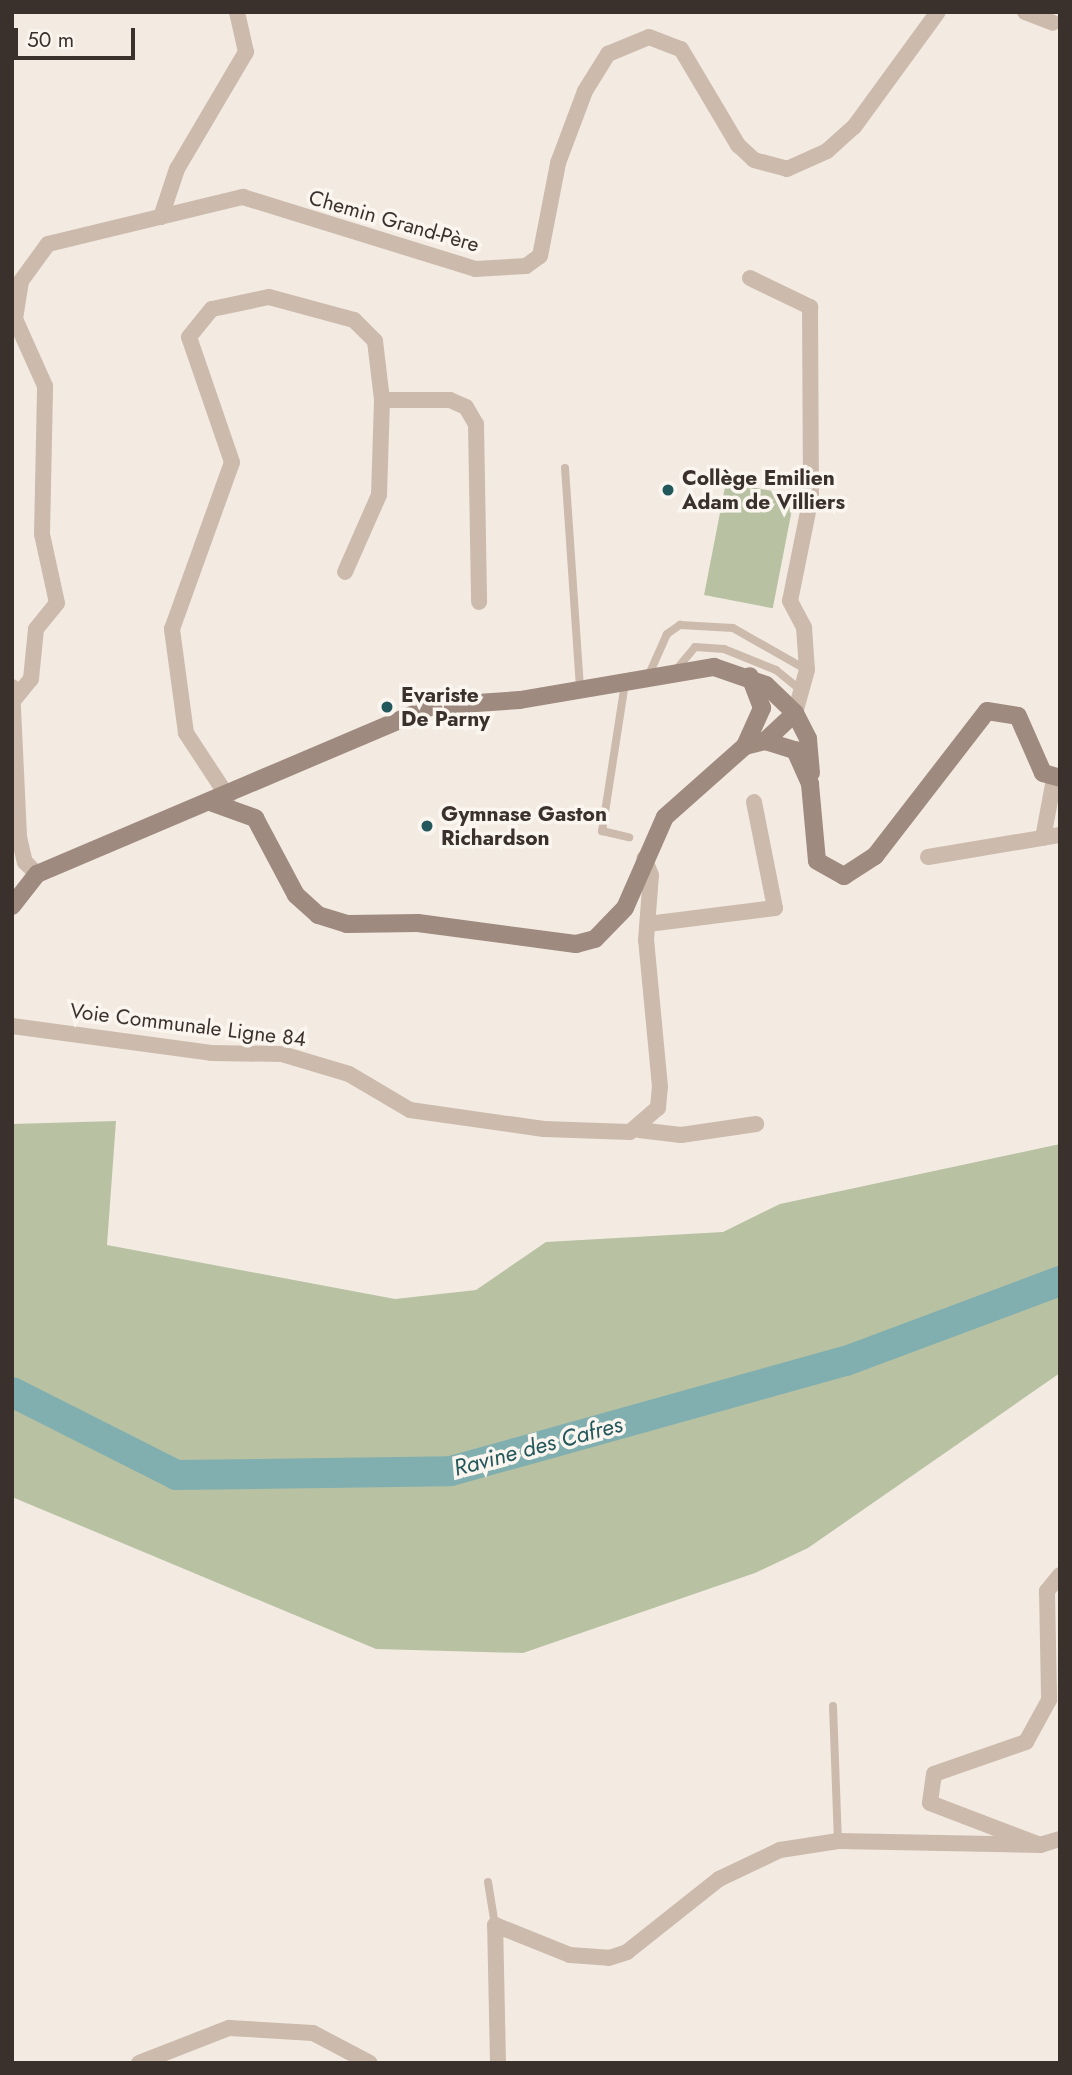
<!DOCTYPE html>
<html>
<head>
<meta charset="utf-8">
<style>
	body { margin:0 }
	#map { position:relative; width:1072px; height:2075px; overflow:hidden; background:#f3ebe2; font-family:Jost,sans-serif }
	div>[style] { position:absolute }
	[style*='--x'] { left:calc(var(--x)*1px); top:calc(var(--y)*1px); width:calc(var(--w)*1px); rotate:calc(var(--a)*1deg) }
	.green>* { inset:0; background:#b8c2a2; transform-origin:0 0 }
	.river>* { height:30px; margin:-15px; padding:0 15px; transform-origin:15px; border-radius:15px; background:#81afb0 }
	.service>* { height:8px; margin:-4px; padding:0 4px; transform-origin:4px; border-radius:4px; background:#ccbbad }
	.minor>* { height:16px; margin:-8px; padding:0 8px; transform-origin:8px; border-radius:8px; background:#ccbbad }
	.secondary>* { height:18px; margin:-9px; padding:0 9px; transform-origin:9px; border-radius:9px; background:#9f8a7f }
	.dots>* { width:19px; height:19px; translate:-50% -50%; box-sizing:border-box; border:4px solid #faf5ef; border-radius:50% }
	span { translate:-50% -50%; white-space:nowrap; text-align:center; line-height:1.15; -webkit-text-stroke:7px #faf5ef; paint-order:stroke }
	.street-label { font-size:21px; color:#3a302c }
	.poi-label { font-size:21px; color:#3a302c; font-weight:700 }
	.left { translate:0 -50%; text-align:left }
	.water-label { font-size:23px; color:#22585b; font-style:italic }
	.frame { position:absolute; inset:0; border:14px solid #3a302c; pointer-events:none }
	.scale { position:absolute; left:14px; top:28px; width:121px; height:32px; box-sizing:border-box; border:4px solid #3a302c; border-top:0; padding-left:9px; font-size:21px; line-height:24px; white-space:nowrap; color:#3a302c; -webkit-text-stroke:5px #faf5ef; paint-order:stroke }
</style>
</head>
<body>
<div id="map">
	<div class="green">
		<i style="left:726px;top:482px;width:70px;height:115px;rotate:11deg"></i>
		<i style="clip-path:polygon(116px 1121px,107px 1245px,395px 1299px,476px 1290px,546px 1242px,723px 1232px,780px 1204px,1060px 1144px,1060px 1373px,808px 1548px,755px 1573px,523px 1653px,376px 1649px,12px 1497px,12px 1124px)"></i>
	</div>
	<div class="river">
		<i style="--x:12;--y:1392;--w:184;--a:26.8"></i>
		<i style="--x:176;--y:1475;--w:275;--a:-0.8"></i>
		<i style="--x:451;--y:1471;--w:410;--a:-15.6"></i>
		<i style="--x:846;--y:1361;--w:228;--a:-20.5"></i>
	</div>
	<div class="service">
		<i style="--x:565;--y:468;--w:223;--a:86.1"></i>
		<i style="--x:675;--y:671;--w:31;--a:-50"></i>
		<i style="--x:695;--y:647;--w:29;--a:4"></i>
		<i style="--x:724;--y:649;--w:56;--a:22"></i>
		<i style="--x:776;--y:670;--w:35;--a:39"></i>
		<i style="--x:647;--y:679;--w:49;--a:-66"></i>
		<i style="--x:667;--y:634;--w:16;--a:-35"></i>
		<i style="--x:680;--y:625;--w:53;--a:3.2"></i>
		<i style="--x:733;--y:628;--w:85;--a:29.6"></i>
		<i style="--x:625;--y:683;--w:150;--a:98.8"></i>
		<i style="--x:602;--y:831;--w:28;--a:13"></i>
		<i style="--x:833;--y:1706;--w:135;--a:87.9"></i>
		<i style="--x:488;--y:1882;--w:44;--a:80.8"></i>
	</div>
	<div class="minor">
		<i style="--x:1025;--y:12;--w:30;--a:21"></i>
		<i style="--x:161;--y:217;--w:51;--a:-71.6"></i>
		<i style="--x:177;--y:169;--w:136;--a:-59.5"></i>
		<i style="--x:246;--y:52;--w:41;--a:-102.7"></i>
		<i style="--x:750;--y:278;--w:67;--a:25.8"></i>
		<i style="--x:810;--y:307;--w:190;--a:89.7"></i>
		<i style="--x:811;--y:497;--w:106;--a:101.4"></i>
		<i style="--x:790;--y:601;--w:30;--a:62"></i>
		<i style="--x:804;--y:627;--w:43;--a:86"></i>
		<i style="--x:807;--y:670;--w:45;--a:105.6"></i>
		<i style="--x:382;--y:400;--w:68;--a:0"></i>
		<i style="--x:450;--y:400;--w:17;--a:24"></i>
		<i style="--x:466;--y:407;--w:20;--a:60"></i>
		<i style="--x:476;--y:424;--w:178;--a:89"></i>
		<i style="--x:12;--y:687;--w:150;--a:87.3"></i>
		<i style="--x:19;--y:837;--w:26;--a:77"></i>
		<i style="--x:25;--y:862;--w:17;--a:45"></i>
		<i style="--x:13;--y:701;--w:28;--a:-51"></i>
		<i style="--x:31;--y:679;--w:50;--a:-84.3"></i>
		<i style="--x:36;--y:629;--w:33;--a:-51"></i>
		<i style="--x:57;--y:603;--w:71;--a:-102.3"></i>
		<i style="--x:42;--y:534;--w:148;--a:-88.8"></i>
		<i style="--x:45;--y:386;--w:73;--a:-114.1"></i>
		<i style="--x:15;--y:319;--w:38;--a:-81"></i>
		<i style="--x:21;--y:281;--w:46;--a:-53.9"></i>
		<i style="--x:48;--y:244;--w:201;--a:-13.6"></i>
		<i style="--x:243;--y:197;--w:243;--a:17.2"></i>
		<i style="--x:475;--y:269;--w:51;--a:-3.4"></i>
		<i style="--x:526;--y:266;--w:17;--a:-36"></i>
		<i style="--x:540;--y:256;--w:95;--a:-79"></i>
		<i style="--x:558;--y:163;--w:77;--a:-69.4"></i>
		<i style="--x:585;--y:91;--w:44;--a:-58.1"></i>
		<i style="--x:608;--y:54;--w:44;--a:-22.5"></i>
		<i style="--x:649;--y:37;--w:34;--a:21"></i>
		<i style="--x:681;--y:49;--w:112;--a:59.3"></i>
		<i style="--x:738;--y:145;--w:22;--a:43"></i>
		<i style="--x:754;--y:160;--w:34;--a:15"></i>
		<i style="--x:787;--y:169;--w:44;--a:-24.2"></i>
		<i style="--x:827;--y:151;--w:36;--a:-42"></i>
		<i style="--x:854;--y:127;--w:142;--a:-53.9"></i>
		<i style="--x:228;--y:797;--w:77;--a:-123.3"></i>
		<i style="--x:186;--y:733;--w:105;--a:-97.7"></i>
		<i style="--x:172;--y:629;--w:177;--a:-70.2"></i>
		<i style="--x:232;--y:462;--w:132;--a:-109"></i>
		<i style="--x:189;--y:337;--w:36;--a:-51"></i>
		<i style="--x:212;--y:309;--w:58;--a:-11.9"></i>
		<i style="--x:269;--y:297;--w:88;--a:15.1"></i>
		<i style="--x:354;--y:320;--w:30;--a:45"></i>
		<i style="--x:375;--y:341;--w:59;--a:83.2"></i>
		<i style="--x:382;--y:400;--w:95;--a:91.8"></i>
		<i style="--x:379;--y:495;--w:84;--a:113.8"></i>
		<i style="--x:1043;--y:838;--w:60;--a:-79.4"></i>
		<i style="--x:928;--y:857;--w:134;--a:-9.5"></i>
		<i style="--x:648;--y:924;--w:128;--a:-7.2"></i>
		<i style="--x:775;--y:908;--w:108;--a:-101.2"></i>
		<i style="--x:12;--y:1026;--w:201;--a:7.7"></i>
		<i style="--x:211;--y:1053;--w:71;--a:0.8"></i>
		<i style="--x:282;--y:1054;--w:70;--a:16.6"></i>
		<i style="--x:349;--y:1074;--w:71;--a:30.5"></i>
		<i style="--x:410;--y:1110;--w:135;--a:8.1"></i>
		<i style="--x:544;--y:1129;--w:86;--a:2"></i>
		<i style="--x:630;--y:1132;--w:37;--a:-41"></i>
		<i style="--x:658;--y:1108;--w:21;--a:-85"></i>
		<i style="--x:660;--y:1087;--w:148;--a:-95.4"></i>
		<i style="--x:646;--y:940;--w:65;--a:-85.6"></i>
		<i style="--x:651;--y:875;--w:18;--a:-112"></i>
		<i style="--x:639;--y:1130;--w:42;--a:6.8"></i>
		<i style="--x:681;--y:1135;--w:76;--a:-8.3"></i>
		<i style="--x:1060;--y:1575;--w:21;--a:129"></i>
		<i style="--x:1047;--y:1591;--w:109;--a:88.9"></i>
		<i style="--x:1049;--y:1700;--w:48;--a:118.7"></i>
		<i style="--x:1026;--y:1742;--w:97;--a:160.8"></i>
		<i style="--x:934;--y:1774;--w:29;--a:98"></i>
		<i style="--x:930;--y:1803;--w:118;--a:20.9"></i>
		<i style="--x:1040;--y:1845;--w:21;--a:-17"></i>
		<i style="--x:139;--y:2063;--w:97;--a:-21.3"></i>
		<i style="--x:229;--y:2028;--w:84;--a:3.4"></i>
		<i style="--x:313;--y:2033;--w:64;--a:27.8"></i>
		<i style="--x:498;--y:2063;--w:138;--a:-91.2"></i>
		<i style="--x:495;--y:1925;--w:81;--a:21.8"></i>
		<i style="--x:570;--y:1955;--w:39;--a:4"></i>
		<i style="--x:609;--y:1958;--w:19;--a:-18"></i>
		<i style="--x:627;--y:1952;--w:117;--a:-38.4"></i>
		<i style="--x:719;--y:1879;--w:68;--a:-25.4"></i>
		<i style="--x:780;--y:1850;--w:59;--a:-8.8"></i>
		<i style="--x:838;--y:1841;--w:202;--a:1.1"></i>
	</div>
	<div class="secondary">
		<i style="--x:765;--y:741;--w:41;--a:-43"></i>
		<i style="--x:745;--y:746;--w:42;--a:-65.9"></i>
		<i style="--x:762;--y:708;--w:34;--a:-111"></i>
		<i style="--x:213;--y:803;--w:45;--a:19.7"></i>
		<i style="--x:255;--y:818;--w:87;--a:62"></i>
		<i style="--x:296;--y:895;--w:30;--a:42"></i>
		<i style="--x:318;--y:915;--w:30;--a:17"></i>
		<i style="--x:347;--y:924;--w:71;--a:-0.8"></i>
		<i style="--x:418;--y:923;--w:159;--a:7.6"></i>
		<i style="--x:576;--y:944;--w:20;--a:-15"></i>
		<i style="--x:595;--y:939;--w:43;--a:-45.9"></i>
		<i style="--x:625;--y:908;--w:99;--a:-66.3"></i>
		<i style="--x:665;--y:817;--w:107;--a:-41.6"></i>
		<i style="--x:745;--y:746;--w:21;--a:-14"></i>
		<i style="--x:765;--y:741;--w:31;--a:17"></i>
		<i style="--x:795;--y:750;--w:37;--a:66"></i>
		<i style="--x:810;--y:784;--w:77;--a:84.8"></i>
		<i style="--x:817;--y:861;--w:31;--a:29"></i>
		<i style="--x:844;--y:876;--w:37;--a:-33"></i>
		<i style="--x:875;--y:856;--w:183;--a:-52.3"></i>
		<i style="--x:987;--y:711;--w:31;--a:9"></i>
		<i style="--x:1018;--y:716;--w:62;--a:66.3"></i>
		<i style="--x:1043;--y:773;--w:18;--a:16"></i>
		<i style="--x:12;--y:906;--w:41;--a:-52"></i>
		<i style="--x:37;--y:874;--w:429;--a:-23"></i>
		<i style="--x:432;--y:706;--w:88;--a:-3.9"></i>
		<i style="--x:520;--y:700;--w:197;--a:-9.7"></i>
		<i style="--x:714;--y:667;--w:55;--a:19.1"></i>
		<i style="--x:766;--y:685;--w:40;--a:44"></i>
		<i style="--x:795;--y:713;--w:29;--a:63"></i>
		<i style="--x:808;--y:739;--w:34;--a:85"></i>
	</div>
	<div class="dots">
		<i style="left:668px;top:490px;background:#22585b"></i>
		<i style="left:387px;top:707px;background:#22585b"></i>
		<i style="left:427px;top:826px;background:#22585b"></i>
	</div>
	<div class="street-label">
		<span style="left:394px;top:221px;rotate:16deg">Chemin Grand-Père</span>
		<span style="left:188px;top:1025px;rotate:7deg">Voie Communale Ligne 84</span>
	</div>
	<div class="poi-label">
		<span class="left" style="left:682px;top:490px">Collège Emilien<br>Adam de Villiers</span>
		<span class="left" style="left:401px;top:707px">Evariste<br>De Parny</span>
		<span class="left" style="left:441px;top:826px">Gymnase Gaston<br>Richardson</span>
	</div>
	<div class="water-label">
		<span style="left:538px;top:1446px;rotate:-15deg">Ravine des Cafres</span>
	</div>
	<div class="frame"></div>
	<div class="scale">50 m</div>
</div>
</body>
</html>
